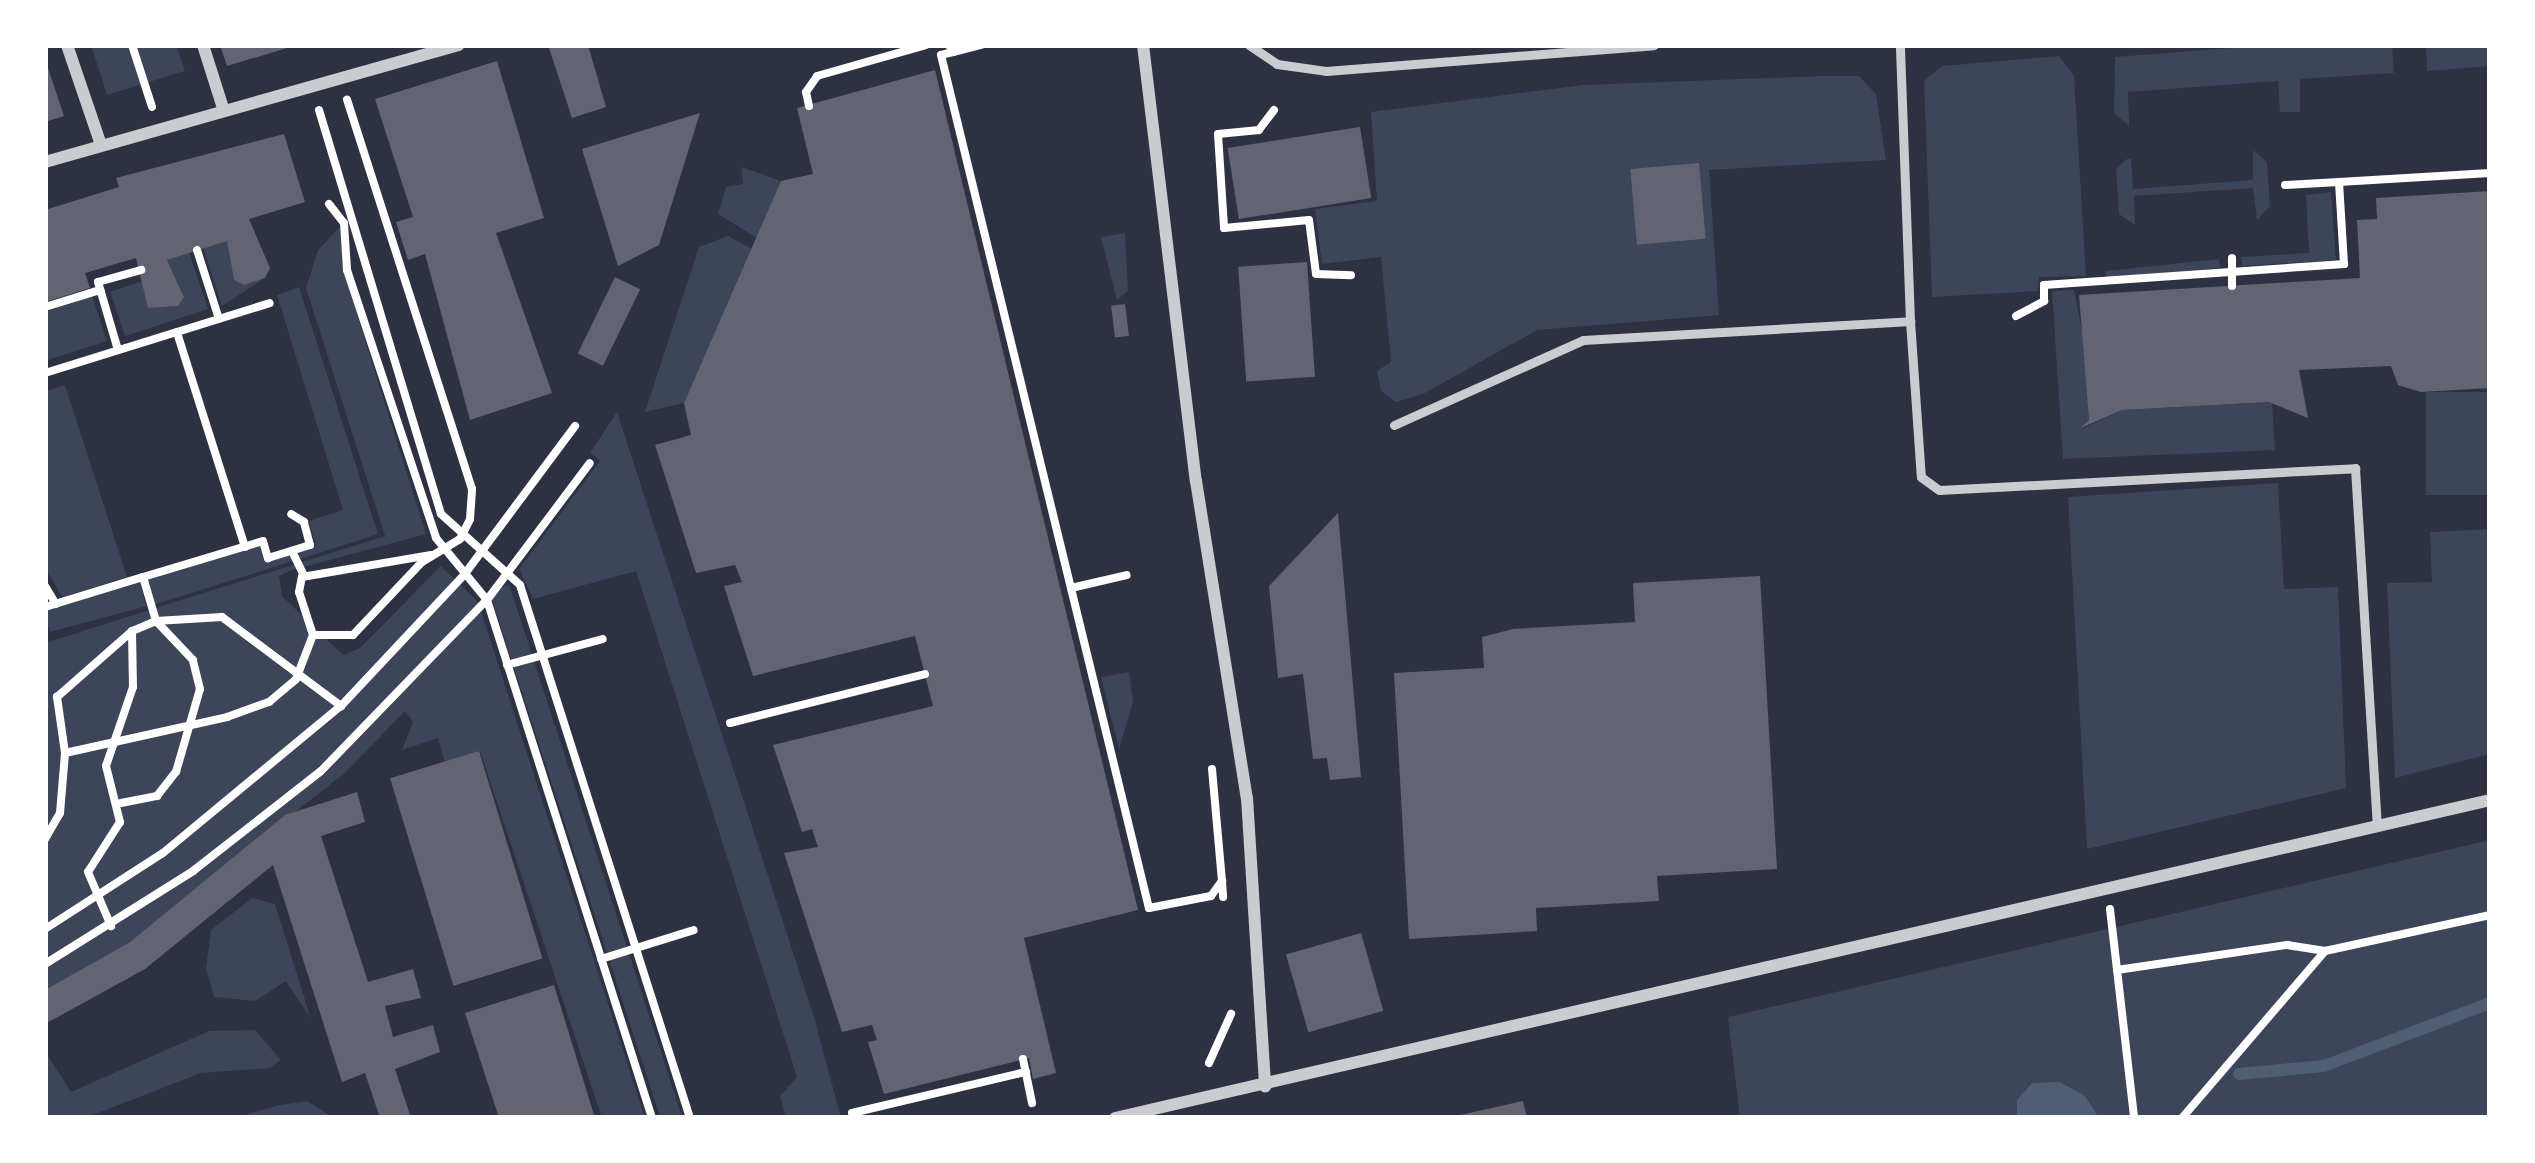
<!DOCTYPE html>
<html>
<head>
<meta charset="utf-8">
<style>
	body { margin:0 }
	#map { position:relative; width:2535px; height:1163px; overflow:hidden; background:#2d3142; font-family:"Source Serif 4",serif }
	div>[style] { position:absolute }
	[style*='--x'] { left:calc(var(--x)*1px); top:calc(var(--y)*1px); width:calc(var(--w)*1px); rotate:calc(var(--a)*1deg) }
	.green>* { inset:0; background:#3c4559; transform-origin:0 0 }
	.water>* { inset:0; background:#4f5d75 }
	.stream>* { height:12px; margin:-6px; padding:0 6px; transform-origin:6px; border-radius:6px; background:#4f5d75 }
	.building>* { inset:0; background:#626471; transform-origin:0 0 }
	.path>* { height:8px; margin:-4px; padding:0 4px; transform-origin:4px; border-radius:4px; background:#fff }
	.service>* { height:9px; margin:-4.5px; padding:0 4.5px; transform-origin:4.5px; border-radius:4.5px; background:#caccd0 }
	.minor>* { height:12px; margin:-6px; padding:0 6px; transform-origin:6px; border-radius:6px; background:#caccd0 }
	span { translate:-50% -50%; white-space:nowrap; text-align:center; line-height:1.15; -webkit-text-stroke:12px #fff; paint-order:stroke }
	.frame { position:absolute; inset:0; border:48px solid #fff; pointer-events:none }
</style>
</head>
<body>
<div id="map">
	<div class="green">
		<i style="clip-path:polygon(91px 45px,176px 45px,185px 71px,107px 95px)"></i>
		<i style="clip-path:polygon(2270px 45px,2392px 45px,2394px 73px,2300px 79px,2300px 112px,2280px 112px,2278px 81px,2128px 92px,2129px 126px,2114px 113px,2115px 57px)"></i>
		<i style="clip-path:polygon(2426px 45px,2490px 45px,2490px 66px,2427px 71px)"></i>
		<i style="clip-path:polygon(2059px 56px,2074px 76px,2086px 276px,2039px 277px,2038px 291px,1932px 297px,1924px 81px,1942px 66px)"></i>
		<i style="clip-path:polygon(1823px 76px,1859px 76px,1876px 94px,1886px 160px,1709px 170px,1719px 315px,1537px 330px,1425px 393px,1396px 402px,1381px 391px,1377px 371px,1391px 362px,1381px 257px,1322px 264px,1315px 209px,1377px 201px,1371px 112px,1584px 85px)"></i>
		<i style="clip-path:polygon(2253px 150px,2267px 162px,2270px 206px,2257px 220px,2253px 188px,2134px 196px,2135px 225px,2119px 214px,2116px 169px,2125px 160px,2131px 158px,2133px 189px,2253px 180px)"></i>
		<i style="clip-path:polygon(741px 167px,781px 181px,757px 238px,718px 214px,726px 187px,743px 184px)"></i>
		<i style="clip-path:polygon(2331px 192px,2336px 260px,2242px 266px,2241px 257px,2309px 253px,2306px 195px)"></i>
		<i style="clip-path:polygon(340px 227px,344px 273px,426px 534px,289px 571px,279px 576px,282px 596px,343px 655px,360px 648px,441px 566px,478px 602px,645px 1118px,602px 1118px,480px 751px,445px 763px,438px 738px,402px 750px,413px 722px,405px 711px,346px 772px,130px 942px,45px 990px,45px 643px,385px 536px,306px 288px,318px 250px)"></i>
		<i style="clip-path:polygon(1125px 233px,1128px 291px,1117px 300px,1101px 237px)"></i>
		<i style="clip-path:polygon(728px 236px,752px 249px,684px 403px,645px 412px,699px 247px)"></i>
		<i style="clip-path:polygon(227px 241px,234px 280px,265px 278px,222px 306px,203px 248px)"></i>
		<i style="clip-path:polygon(189px 252px,208px 309px,125px 336px,110px 292px,145px 280px,149px 308px,178px 306px,184px 296px,167px 260px)"></i>
		<i style="left:2219px;top:259px;width:9px;height:114px;rotate:84deg"></i>
		<i style="clip-path:polygon(299px 287px,378px 534px,300px 559px,299px 552px,316px 547px,309px 521px,343px 510px,277px 295px)"></i>
		<i style="clip-path:polygon(2074px 290px,2085px 347px,2089px 420px,2082px 429px,2122px 410px,2272px 402px,2275px 450px,2063px 459px,2052px 291px)"></i>
		<i style="clip-path:polygon(92px 296px,107px 341px,45px 361px,45px 312px)"></i>
		<i style="clip-path:polygon(65px 385px,127px 577px,62px 597px,45px 567px,45px 391px)"></i>
		<i style="left:2490px;top:392px;width:103px;height:64px;rotate:90deg"></i>
		<i style="clip-path:polygon(617px 412px,814px 1017px,841px 1118px,786px 1118px,780px 1096px,797px 1077px,636px 571px,533px 599px,519px 569px,600px 461px,590px 453px)"></i>
		<i style="clip-path:polygon(2278px 483px,2284px 589px,2338px 587px,2346px 788px,2087px 849px,2068px 497px)"></i>
		<i style="clip-path:polygon(2490px 529px,2490px 754px,2395px 778px,2387px 583px,2432px 582px,2430px 532px)"></i>
		<i style="clip-path:polygon(261px 544px,267px 561px,291px 554px,293px 561px,153px 605px,145px 579px)"></i>
		<i style="left:140px;top:583px;width:24px;height:100px;rotate:75deg"></i>
		<i style="left:509px;top:584px;width:561px;height:21px;rotate:72deg"></i>
		<i style="clip-path:polygon(1129px 672px,1133px 702px,1119px 749px,1101px 677px)"></i>
		<i style="clip-path:polygon(2490px 840px,2490px 1118px,1740px 1118px,1728px 1017px)"></i>
		<i style="clip-path:polygon(252px 898px,275px 904px,311px 1019px,286px 981px,255px 1001px,214px 997px,206px 968px,211px 930px)"></i>
		<i style="clip-path:polygon(255px 1030px,281px 1060px,270px 1068px,201px 1073px,85px 1118px,45px 1118px,45px 1051px,71px 1092px,209px 1031px)"></i>
		<i style="clip-path:polygon(307px 1101px,334px 1118px,233px 1118px,280px 1105px)"></i>
	</div>
	<div class="water">
		<i style="clip-path:polygon(2060px 1082px,2085px 1096px,2099px 1118px,2017px 1118px,2017px 1100px,2032px 1083px)"></i>
	</div>
	<div class="stream">
		<i style="--x:2239;--y:1074;--w:85;--a:-5.4"></i>
		<i style="--x:2324;--y:1066;--w:178;--a:-20.8"></i>
	</div>
	<div class="building">
		<i style="clip-path:polygon(220px 45px,294px 45px,294px 46px,227px 66px)"></i>
		<i style="clip-path:polygon(548px 45px,588px 45px,606px 107px,572px 118px)"></i>
		<i style="clip-path:polygon(45px 59px,64px 116px,45px 122px)"></i>
		<i style="clip-path:polygon(497px 61px,544px 218px,496px 233px,552px 393px,470px 420px,425px 254px,408px 260px,396px 222px,413px 217px,375px 99px)"></i>
		<i style="clip-path:polygon(935px 70px,1138px 910px,1024px 938px,1056px 1073px,1033px 1079px,1029px 1058px,884px 1094px,868px 1042px,877px 1040px,872px 1025px,842px 1032px,784px 853px,818px 847px,812px 829px,802px 832px,773px 745px,933px 706px,915px 636px,753px 676px,724px 586px,742px 582px,735px 565px,696px 573px,655px 445px,691px 435px,684px 403px,781px 181px,813px 174px,797px 108px)"></i>
		<i style="clip-path:polygon(700px 113px,659px 245px,618px 266px,582px 149px)"></i>
		<i style="left:1360px;top:127px;width:72px;height:134px;rotate:81deg"></i>
		<i style="clip-path:polygon(284px 134px,305px 202px,249px 219px,270px 268px,265px 278px,244px 285px,234px 280px,227px 241px,167px 260px,184px 297px,178px 306px,148px 308px,136px 258px,85px 273px,90px 288px,45px 302px,45px 210px,119px 187px,116px 178px)"></i>
		<i style="left:1699px;top:163px;width:76px;height:69px;rotate:85deg"></i>
		<i style="clip-path:polygon(2490px 191px,2490px 388px,2421px 392px,2398px 385px,2391px 366px,2299px 370px,2308px 418px,2269px 402px,2122px 410px,2081px 428px,2089px 420px,2079px 295px,2360px 278px,2357px 220px,2377px 219px,2376px 198px)"></i>
		<i style="left:1307px;top:262px;width:115px;height:69px;rotate:86deg"></i>
		<i style="left:615px;top:277px;width:28px;height:85px;rotate:26deg"></i>
		<i style="left:1125px;top:304px;width:32px;height:14px;rotate:83deg"></i>
		<i style="clip-path:polygon(1338px 513px,1361px 777px,1330px 780px,1327px 758px,1313px 759px,1303px 674px,1278px 678px,1269px 586px)"></i>
		<i style="clip-path:polygon(1760px 576px,1777px 869px,1657px 876px,1659px 901px,1536px 908px,1537px 931px,1409px 939px,1394px 673px,1484px 668px,1482px 637px,1513px 629px,1635px 622px,1633px 583px)"></i>
		<i style="left:479px;top:751px;width:217px;height:93px;rotate:73deg"></i>
		<i style="clip-path:polygon(357px 792px,365px 822px,321px 836px,368px 982px,413px 969px,421px 998px,385px 1006px,393px 1037px,433px 1025px,440px 1052px,395px 1069px,411px 1118px,380px 1118px,365px 1073px,342px 1082px,273px 865px,145px 969px,45px 1024px,45px 990px,130px 942px,285px 815px)"></i>
		<i style="left:1361px;top:933px;width:81px;height:78px;rotate:74deg"></i>
		<i style="clip-path:polygon(554px 985px,595px 1118px,499px 1118px,465px 1013px)"></i>
		<i style="clip-path:polygon(1523px 1101px,1527px 1118px,1456px 1118px,1456px 1116px)"></i>
	</div>
	<div class="path">
		<i style="--x:132;--y:45;--w:65;--a:72.1"></i>
		<i style="--x:949;--y:45;--w:8;--a:60"></i>
		<i style="--x:953;--y:52;--w:29;--a:-14"></i>
		<i style="--x:953;--y:52;--w:12;--a:166"></i>
		<i style="--x:941;--y:55;--w:878;--a:76.3"></i>
		<i style="--x:1149;--y:908;--w:63;--a:-11"></i>
		<i style="--x:1211;--y:896;--w:19;--a:-54"></i>
		<i style="--x:1222;--y:881;--w:16;--a:86"></i>
		<i style="--x:809;--y:106;--w:14;--a:-102"></i>
		<i style="--x:806;--y:92;--w:19;--a:-55"></i>
		<i style="--x:817;--y:76;--w:113;--a:-15.9"></i>
		<i style="--x:319;--y:110;--w:422;--a:73.2"></i>
		<i style="--x:441;--y:514;--w:106;--a:41.9"></i>
		<i style="--x:520;--y:585;--w:559;--a:72.31"></i>
		<i style="--x:1274;--y:110;--w:25;--a:127"></i>
		<i style="--x:1259;--y:130;--w:41;--a:174.4"></i>
		<i style="--x:1218;--y:134;--w:94;--a:86.3"></i>
		<i style="--x:1224;--y:228;--w:85;--a:-5.4"></i>
		<i style="--x:1309;--y:220;--w:54;--a:82.6"></i>
		<i style="--x:1316;--y:274;--w:35;--a:2"></i>
		<i style="--x:2285;--y:185;--w:54;--a:-3.2"></i>
		<i style="--x:329;--y:204;--w:24;--a:52"></i>
		<i style="--x:344;--y:223;--w:47;--a:86.3"></i>
		<i style="--x:347;--y:270;--w:282;--a:71.6"></i>
		<i style="--x:436;--y:538;--w:80;--a:50.6"></i>
		<i style="--x:487;--y:600;--w:544;--a:72.33"></i>
		<i style="--x:197;--y:250;--w:72;--a:72.3"></i>
		<i style="--x:2232;--y:258;--w:28;--a:90"></i>
		<i style="--x:45;--y:307;--w:58;--a:-17.2"></i>
		<i style="--x:2016;--y:316;--w:32;--a:-28"></i>
		<i style="--x:2044;--y:301;--w:16;--a:-90"></i>
		<i style="--x:2044;--y:285;--w:301;--a:-4"></i>
		<i style="--x:2344;--y:264;--w:82;--a:-93.5"></i>
		<i style="--x:2339;--y:182;--w:151;--a:-3.4"></i>
		<i style="--x:118;--y:350;--w:71;--a:-106.4"></i>
		<i style="--x:98;--y:282;--w:45;--a:-15.6"></i>
		<i style="--x:45;--y:373;--w:138;--a:-17.3"></i>
		<i style="--x:245;--y:547;--w:225;--a:-107.6"></i>
		<i style="--x:177;--y:332;--w:97;--a:-17.3"></i>
		<i style="--x:292;--y:551;--w:28;--a:64"></i>
		<i style="--x:143;--y:577;--w:125;--a:-16.7"></i>
		<i style="--x:263;--y:541;--w:18;--a:74"></i>
		<i style="--x:268;--y:558;--w:44;--a:-17.2"></i>
		<i style="--x:310;--y:545;--w:24;--a:-105"></i>
		<i style="--x:304;--y:522;--w:15;--a:-148"></i>
		<i style="--x:45;--y:586;--w:21;--a:59"></i>
		<i style="--x:1071;--y:588;--w:57;--a:-13.1"></i>
		<i style="--x:45;--y:607;--w:102;--a:-17"></i>
		<i style="--x:143;--y:577;--w:46;--a:73.5"></i>
		<i style="--x:156;--y:621;--w:66;--a:-3.5"></i>
		<i style="--x:222;--y:617;--w:149;--a:36.8"></i>
		<i style="--x:313;--y:635;--w:40;--a:0"></i>
		<i style="--x:353;--y:635;--w:100;--a:-46.6"></i>
		<i style="--x:422;--y:562;--w:44;--a:-31.2"></i>
		<i style="--x:460;--y:539;--w:22;--a:-63"></i>
		<i style="--x:470;--y:519;--w:30;--a:-86"></i>
		<i style="--x:472;--y:489;--w:409;--a:-107.8"></i>
		<i style="--x:507;--y:665;--w:99;--a:-15.2"></i>
		<i style="--x:730;--y:723;--w:201;--a:-14.1"></i>
		<i style="--x:65;--y:753;--w:57;--a:-98.1"></i>
		<i style="--x:57;--y:697;--w:100;--a:-41.3"></i>
		<i style="--x:132;--y:631;--w:56;--a:89"></i>
		<i style="--x:133;--y:687;--w:83;--a:108.9"></i>
		<i style="--x:106;--y:766;--w:58;--a:76"></i>
		<i style="--x:120;--y:822;--w:59;--a:122.6"></i>
		<i style="--x:88;--y:872;--w:59;--a:66.9"></i>
		<i style="--x:1212;--y:769;--w:112;--a:84.9"></i>
		<i style="--x:121;--y:803;--w:37;--a:-11"></i>
		<i style="--x:157;--y:796;--w:31;--a:-52"></i>
		<i style="--x:176;--y:772;--w:86;--a:-73.9"></i>
		<i style="--x:200;--y:689;--w:30;--a:-104"></i>
		<i style="--x:193;--y:660;--w:54;--a:-133.5"></i>
		<i style="--x:156;--y:621;--w:26;--a:157"></i>
		<i style="--x:45;--y:839;--w:30;--a:-60"></i>
		<i style="--x:60;--y:813;--w:60;--a:-85.2"></i>
		<i style="--x:65;--y:753;--w:166;--a:-12.5"></i>
		<i style="--x:227;--y:717;--w:45;--a:-19.7"></i>
		<i style="--x:269;--y:702;--w:35;--a:-40"></i>
		<i style="--x:296;--y:679;--w:47;--a:-68.9"></i>
		<i style="--x:313;--y:635;--w:45;--a:-108"></i>
		<i style="--x:299;--y:592;--w:15;--a:-79"></i>
		<i style="--x:302;--y:577;--w:131;--a:-9.7"></i>
		<i style="--x:2110;--y:909;--w:210;--a:83.4"></i>
		<i style="--x:45;--y:929;--w:140;--a:-32.8"></i>
		<i style="--x:163;--y:853;--w:231;--a:-39.6"></i>
		<i style="--x:341;--y:706;--w:180;--a:-46.8"></i>
		<i style="--x:464;--y:575;--w:186;--a:-53.3"></i>
		<i style="--x:601;--y:959;--w:97;--a:-17.3"></i>
		<i style="--x:45;--y:964;--w:175;--a:-32.1"></i>
		<i style="--x:193;--y:871;--w:162;--a:-38"></i>
		<i style="--x:321;--y:771;--w:238;--a:-45.9"></i>
		<i style="--x:487;--y:600;--w:171;--a:-53.1"></i>
		<i style="--x:2117;--y:970;--w:172;--a:-8.4"></i>
		<i style="--x:2287;--y:945;--w:37;--a:9"></i>
		<i style="--x:1023;--y:1059;--w:45;--a:78.4"></i>
		<i style="--x:1209;--y:1063;--w:54;--a:-65.8"></i>
		<i style="--x:852;--y:1113;--w:179;--a:-13.3"></i>
		<i style="--x:2182;--y:1118;--w:220;--a:-49.4"></i>
		<i style="--x:2325;--y:951;--w:169;--a:-12.3"></i>
	</div>
	<div class="service">
		<i style="--x:1249;--y:45;--w:34;--a:34"></i>
		<i style="--x:1277;--y:64;--w:49;--a:8.1"></i>
		<i style="--x:1326;--y:71;--w:329;--a:-4.5"></i>
		<i style="--x:1910;--y:321;--w:156;--a:86"></i>
		<i style="--x:1921;--y:477;--w:22;--a:36"></i>
		<i style="--x:1939;--y:490;--w:417;--a:-3"></i>
		<i style="--x:2355;--y:468;--w:359;--a:86.5"></i>
		<i style="--x:1394;--y:425;--w:207;--a:-24.2"></i>
		<i style="--x:1583;--y:340;--w:328;--a:-3.3"></i>
		<i style="--x:1910;--y:321;--w:276;--a:-92.1"></i>
	</div>
	<div class="minor">
		<i style="--x:67;--y:45;--w:106;--a:71.2"></i>
		<i style="--x:203;--y:45;--w:66;--a:72.4"></i>
		<i style="--x:1143;--y:45;--w:439;--a:83.1"></i>
		<i style="--x:1196;--y:481;--w:321;--a:80.9"></i>
		<i style="--x:1247;--y:798;--w:289;--a:86.4"></i>
		<i style="--x:45;--y:162;--w:430;--a:-15.8"></i>
		<i style="--x:1115;--y:1118;--w:1411;--a:-13.02"></i>
	</div>
	<div class="frame"></div>
</div>
</body>
</html>
